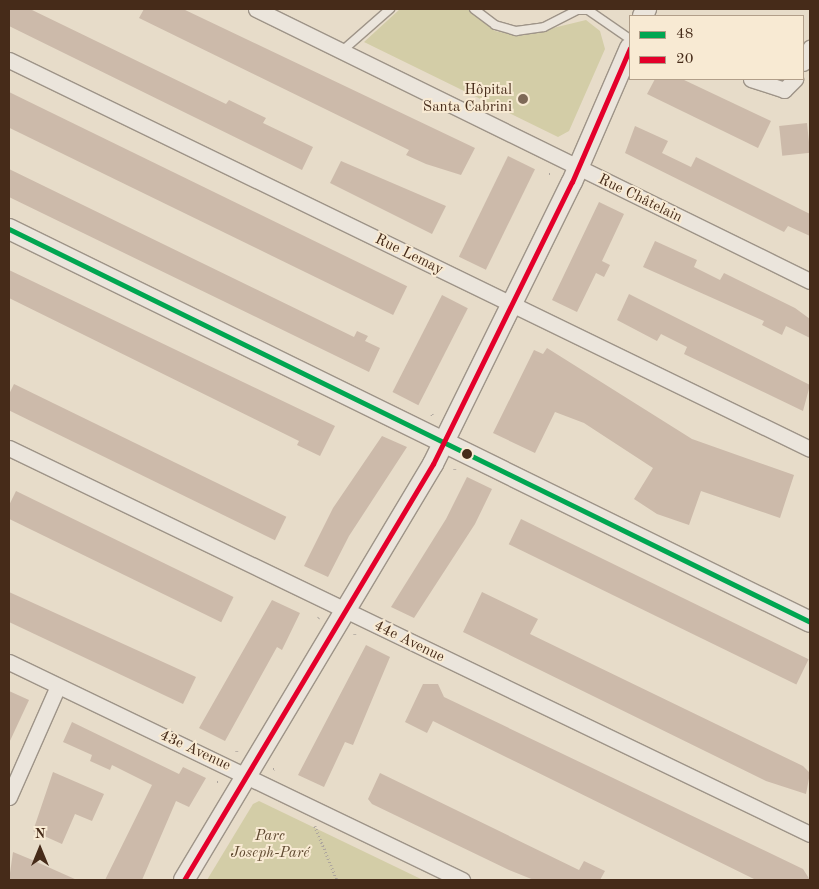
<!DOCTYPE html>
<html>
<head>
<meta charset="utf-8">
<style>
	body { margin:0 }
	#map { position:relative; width:819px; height:889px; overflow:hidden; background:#e7dcc9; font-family:"Old Standard TT",serif }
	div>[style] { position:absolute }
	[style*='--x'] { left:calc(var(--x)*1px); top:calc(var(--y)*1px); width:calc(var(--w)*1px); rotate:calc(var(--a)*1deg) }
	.green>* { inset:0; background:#d3cda7 }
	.building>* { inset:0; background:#ccbaaa; transform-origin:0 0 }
	.path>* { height:2.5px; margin-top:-1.25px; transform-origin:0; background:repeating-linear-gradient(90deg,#aea69e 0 1px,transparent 0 3.5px) }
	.roads { filter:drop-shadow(1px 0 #9e9488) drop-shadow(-1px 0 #9e9488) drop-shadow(0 1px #9e9488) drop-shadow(0 -1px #9e9488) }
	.service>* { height:8px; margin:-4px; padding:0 4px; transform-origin:4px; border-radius:4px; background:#ebe5dc }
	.minor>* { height:15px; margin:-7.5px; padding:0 7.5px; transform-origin:7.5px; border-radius:7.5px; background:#ebe5dc }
	.tertiary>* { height:20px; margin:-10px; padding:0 10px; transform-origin:10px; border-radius:10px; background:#ebe5dc }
	.bus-1>* { height:5px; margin:-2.5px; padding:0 2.5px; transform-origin:2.5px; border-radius:2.5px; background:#00a651 }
	.bus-2>* { height:5px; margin:-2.5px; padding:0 2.5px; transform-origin:2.5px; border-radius:2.5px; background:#e4002b }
	.dots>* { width:14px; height:14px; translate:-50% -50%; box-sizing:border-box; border:2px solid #f8ead3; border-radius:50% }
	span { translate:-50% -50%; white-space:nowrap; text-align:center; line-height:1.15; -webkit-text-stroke:4px #f8ead3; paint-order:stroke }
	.poi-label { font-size:15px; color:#462b19 }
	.right { translate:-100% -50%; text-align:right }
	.street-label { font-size:15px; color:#462b19 }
	.park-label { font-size:15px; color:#5f4930; font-style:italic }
	.frame { position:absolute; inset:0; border:10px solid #462b19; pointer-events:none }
	.legend { position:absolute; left:629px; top:15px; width:175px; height:65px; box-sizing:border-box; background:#f8ead3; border:1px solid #b19e89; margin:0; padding:6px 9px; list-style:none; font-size:15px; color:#462b19 }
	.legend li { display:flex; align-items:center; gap:10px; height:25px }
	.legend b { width:25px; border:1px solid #b19e89 }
	.north { position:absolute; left:15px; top:824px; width:50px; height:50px; -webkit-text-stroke:4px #f8ead3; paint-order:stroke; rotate:0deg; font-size:14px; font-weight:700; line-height:20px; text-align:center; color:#462b19 }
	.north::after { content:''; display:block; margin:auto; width:18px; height:22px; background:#462b19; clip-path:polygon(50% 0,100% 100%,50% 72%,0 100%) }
</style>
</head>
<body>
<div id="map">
	<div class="green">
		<i style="clip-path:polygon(400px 9px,467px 9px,495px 31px,520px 36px,586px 20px,600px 31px,605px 49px,569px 131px,558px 137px,364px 42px)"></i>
		<i style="clip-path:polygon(259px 801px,423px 880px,207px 880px,253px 804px)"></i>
	</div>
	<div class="building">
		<i style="clip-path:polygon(9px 9px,30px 9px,226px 104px,229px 100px,266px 118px,263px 123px,313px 147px,302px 170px,9px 26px)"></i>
		<i style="clip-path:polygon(144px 9px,183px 9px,475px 148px,461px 175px,426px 164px,406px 155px,409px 150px,139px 18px)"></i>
		<i style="clip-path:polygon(655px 79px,682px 79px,771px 121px,758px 148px,647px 94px)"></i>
		<i style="left:9px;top:92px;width:443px;height:32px;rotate:26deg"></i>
		<i style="left:807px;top:123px;width:30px;height:28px;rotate:84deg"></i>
		<i style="clip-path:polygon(635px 126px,668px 141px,662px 153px,691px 167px,696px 157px,810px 214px,810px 236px,788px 226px,784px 232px,625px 153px)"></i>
		<i style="left:508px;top:156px;width:30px;height:112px;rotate:26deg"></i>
		<i style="clip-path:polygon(341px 161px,446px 206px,432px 234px,330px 183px)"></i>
		<i style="clip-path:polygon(9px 169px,354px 337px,357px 331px,368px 336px,365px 341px,380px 348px,369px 372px,9px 197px)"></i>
		<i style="clip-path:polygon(599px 202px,624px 214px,602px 261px,610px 265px,604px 277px,596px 273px,577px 312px,552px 300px)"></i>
		<i style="clip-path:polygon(655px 241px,697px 260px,694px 267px,720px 280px,724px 273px,795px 308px,810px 319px,810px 338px,786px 326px,782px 335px,762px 325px,764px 321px,643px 267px)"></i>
		<i style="clip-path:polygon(9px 270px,335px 426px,320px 456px,297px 445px,299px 441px,9px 298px)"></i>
		<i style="clip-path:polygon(629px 294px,810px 385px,803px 411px,684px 354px,687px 347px,661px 334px,657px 341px,617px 320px)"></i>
		<i style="left:442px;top:295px;width:29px;height:109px;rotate:27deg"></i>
		<i style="clip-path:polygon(547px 348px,692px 439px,794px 475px,780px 518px,701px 491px,689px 525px,657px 514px,634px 499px,653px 468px,584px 423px,555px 412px,535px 453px,493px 433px,534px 350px,543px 354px)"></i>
		<i style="left:14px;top:384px;width:303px;height:26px;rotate:26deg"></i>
		<i style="clip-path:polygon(382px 436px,407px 447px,349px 536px,328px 577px,304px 566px,333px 508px)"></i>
		<i style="clip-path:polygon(467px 477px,492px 489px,475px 524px,414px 618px,391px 607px,446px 519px)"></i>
		<i style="left:16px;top:491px;width:242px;height:28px;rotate:26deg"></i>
		<i style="left:521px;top:519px;width:320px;height:28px;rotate:26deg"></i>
		<i style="clip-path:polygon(9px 592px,196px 677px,183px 704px,9px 622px)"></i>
		<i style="clip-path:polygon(482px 592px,538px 619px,530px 634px,803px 766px,810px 773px,806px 794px,766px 781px,463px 632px)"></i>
		<i style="clip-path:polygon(272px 600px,300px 613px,282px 650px,277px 647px,225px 741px,199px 728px)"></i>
		<i style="clip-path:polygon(366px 645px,390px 657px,353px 745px,345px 742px,324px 787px,298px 775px)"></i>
		<i style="clip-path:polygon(423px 684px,438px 684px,444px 697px,803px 869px,810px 880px,756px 880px,433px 721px,427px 733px,405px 722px)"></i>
		<i style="clip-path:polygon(9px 691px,29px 700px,9px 743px)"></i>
		<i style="clip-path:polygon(72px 722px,179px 774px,183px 767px,206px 778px,189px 807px,176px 801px,142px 880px,105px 880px,152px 785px,112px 765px,110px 770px,90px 761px,92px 755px,63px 742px)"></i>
		<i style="clip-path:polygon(53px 772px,104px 794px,92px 821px,75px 814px,62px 844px,33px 831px)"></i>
		<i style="clip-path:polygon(380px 773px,579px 870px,584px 861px,605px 871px,600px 880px,534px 880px,509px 870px,372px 804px,368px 799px)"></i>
		<i style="clip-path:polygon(13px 852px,30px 859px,77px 880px,9px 880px)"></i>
	</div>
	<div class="path">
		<i style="--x:549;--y:174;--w:3;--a:0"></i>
		<i style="--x:432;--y:414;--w:2;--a:63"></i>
		<i style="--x:455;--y:469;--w:2;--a:90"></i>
		<i style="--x:318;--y:618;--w:1;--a:-45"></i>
		<i style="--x:355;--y:634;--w:2;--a:90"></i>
		<i style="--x:237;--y:751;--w:1;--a:90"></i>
		<i style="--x:273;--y:769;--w:2;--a:-27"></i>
		<i style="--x:217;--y:782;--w:2;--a:0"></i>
		<i style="--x:315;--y:826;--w:58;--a:67.8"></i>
	</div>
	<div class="roads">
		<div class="service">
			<i style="--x:474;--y:9;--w:26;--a:37"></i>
			<i style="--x:495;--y:25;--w:22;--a:16"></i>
			<i style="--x:516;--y:31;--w:28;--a:-8"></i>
			<i style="--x:544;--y:27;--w:38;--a:-27"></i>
			<i style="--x:578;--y:10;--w:10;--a:0"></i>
			<i style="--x:588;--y:10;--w:51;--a:34.6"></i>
			<i style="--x:342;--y:51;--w:64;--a:-41.2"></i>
		</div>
		<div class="minor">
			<i style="--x:256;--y:9;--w:617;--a:26.15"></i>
			<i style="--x:9;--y:60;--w:890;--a:25.9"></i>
			<i style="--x:803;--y:63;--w:17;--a:-65"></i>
			<i style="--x:751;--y:79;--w:35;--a:18"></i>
			<i style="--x:784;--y:90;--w:16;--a:-45"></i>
			<i style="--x:9;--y:448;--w:889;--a:25.73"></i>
			<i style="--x:9;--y:662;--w:503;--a:25.7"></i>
			<i style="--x:9;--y:797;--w:121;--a:-66.2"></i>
		</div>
		<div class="tertiary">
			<i style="--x:643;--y:16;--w:8;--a:-67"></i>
			<i style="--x:9;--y:229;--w:892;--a:26.13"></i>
			<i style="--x:184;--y:880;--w:485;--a:-59.1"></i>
			<i style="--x:433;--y:464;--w:314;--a:-63.8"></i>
			<i style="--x:572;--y:182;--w:146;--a:-66.6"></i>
		</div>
	</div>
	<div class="bus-1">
		<i style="--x:9;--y:229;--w:892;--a:26.13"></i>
	</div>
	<div class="bus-2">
		<i style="--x:184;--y:880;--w:485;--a:-59.1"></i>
		<i style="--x:433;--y:464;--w:314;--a:-63.8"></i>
		<i style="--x:572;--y:182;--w:146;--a:-66.6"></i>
	</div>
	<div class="dots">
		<i style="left:523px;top:99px;background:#7e6957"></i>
		<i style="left:467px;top:454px;background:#462b19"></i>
	</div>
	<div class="poi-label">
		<span class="right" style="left:512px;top:99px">Hôpital<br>Santa Cabrini</span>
	</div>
	<div class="street-label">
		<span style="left:640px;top:199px;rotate:26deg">Rue Châtelain</span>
		<span style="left:409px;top:255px;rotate:26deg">Rue Lemay</span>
		<span style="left:409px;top:642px;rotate:26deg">44e Avenue</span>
		<span style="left:195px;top:751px;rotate:25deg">43e Avenue</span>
	</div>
	<div class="park-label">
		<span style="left:270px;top:845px">Parc<br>Joseph-Paré</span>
	</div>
	<div class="frame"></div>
	<ul class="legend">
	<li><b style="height:6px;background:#00a651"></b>48</li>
	<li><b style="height:6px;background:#e4002b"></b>20</li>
	</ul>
	<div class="north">N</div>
</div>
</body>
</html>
